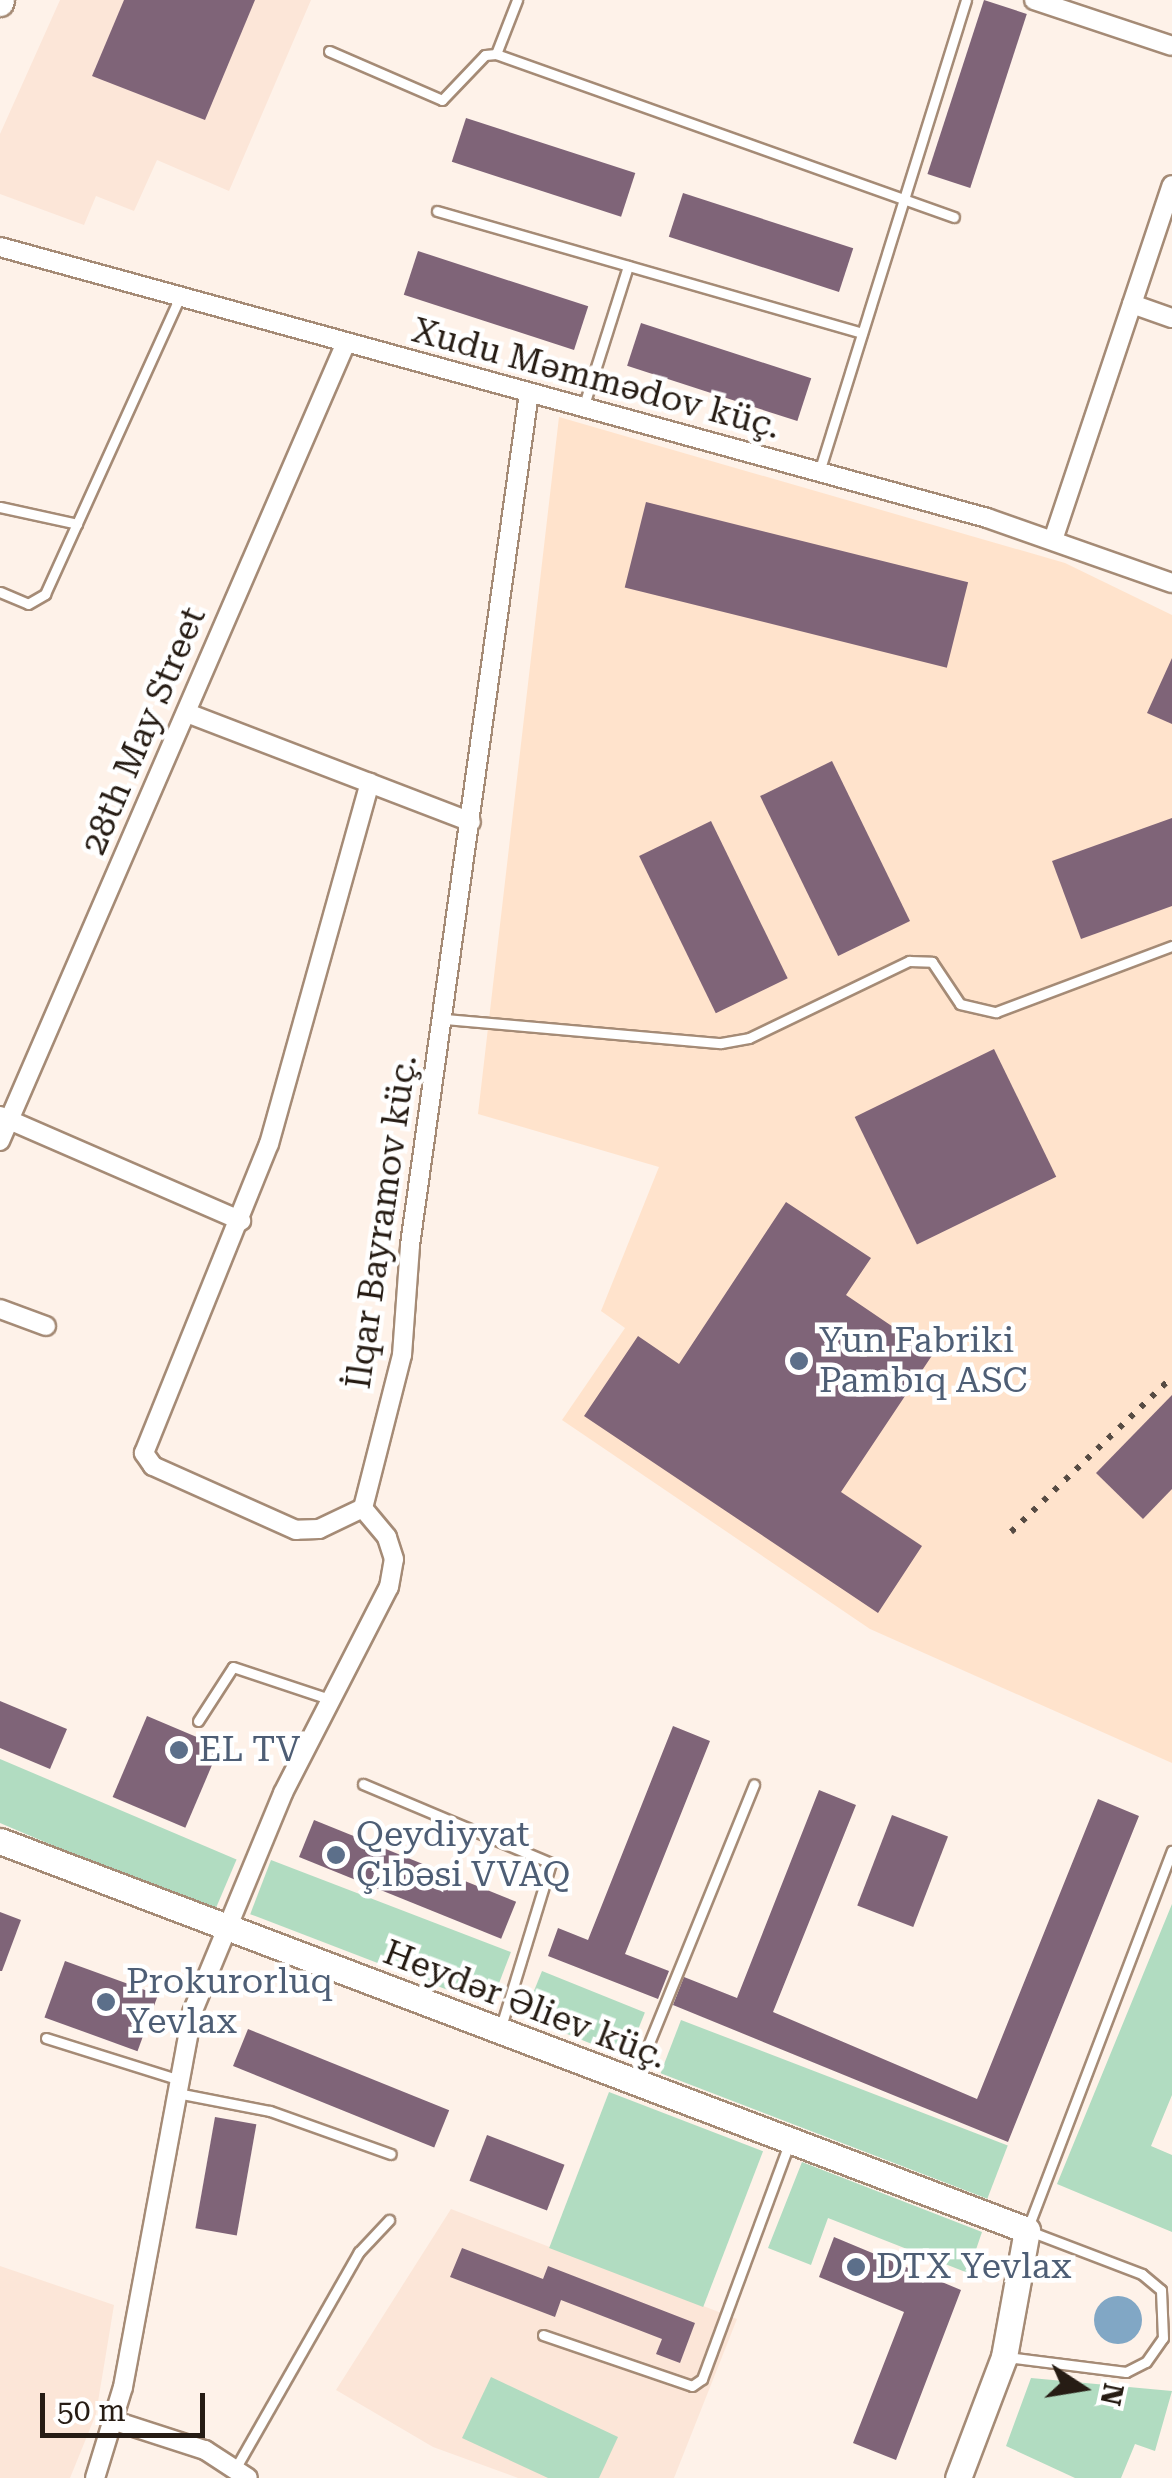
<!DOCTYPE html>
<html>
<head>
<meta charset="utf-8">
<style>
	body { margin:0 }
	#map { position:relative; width:1172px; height:2478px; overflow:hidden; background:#fef2e9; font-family:"Roboto Serif",serif }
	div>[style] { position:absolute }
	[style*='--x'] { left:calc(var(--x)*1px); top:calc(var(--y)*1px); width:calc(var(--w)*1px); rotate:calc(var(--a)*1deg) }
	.commercial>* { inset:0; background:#fce6d8 }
	.built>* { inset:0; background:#ffe3cc }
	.green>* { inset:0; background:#b1dcc1; transform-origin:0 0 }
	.water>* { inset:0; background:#81a7c5 }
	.round { border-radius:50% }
	.building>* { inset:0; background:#7f6478; transform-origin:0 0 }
	.roads { filter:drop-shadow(2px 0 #a58b76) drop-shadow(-2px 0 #a58b76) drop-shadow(0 2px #a58b76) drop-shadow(0 -2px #a58b76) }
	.lane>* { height:9px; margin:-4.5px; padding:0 4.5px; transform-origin:4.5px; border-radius:4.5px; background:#fff }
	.street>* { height:18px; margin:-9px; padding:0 9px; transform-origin:9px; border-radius:9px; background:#fff }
	.secondary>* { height:25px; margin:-12.5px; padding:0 12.5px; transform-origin:12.5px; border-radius:12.5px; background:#fff }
	.rail>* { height:6px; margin-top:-3px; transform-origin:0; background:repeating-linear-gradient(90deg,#564b43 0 5px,transparent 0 15px) }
	.dots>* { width:28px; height:28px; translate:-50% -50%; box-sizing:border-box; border:5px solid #fff; border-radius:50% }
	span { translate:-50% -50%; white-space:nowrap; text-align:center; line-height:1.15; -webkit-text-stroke:9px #fff; paint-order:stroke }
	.street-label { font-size:35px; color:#261c14 }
	.service-label { font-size:35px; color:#4e5e75 }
	.left { translate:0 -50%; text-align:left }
	.north { position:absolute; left:1032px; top:2338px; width:100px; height:100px; -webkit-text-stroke:8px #fff; paint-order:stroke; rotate:102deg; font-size:28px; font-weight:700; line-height:40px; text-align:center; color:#261c14 }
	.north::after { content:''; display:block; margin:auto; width:35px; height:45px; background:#261c14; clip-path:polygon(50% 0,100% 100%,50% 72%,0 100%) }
	.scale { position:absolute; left:40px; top:2393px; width:165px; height:45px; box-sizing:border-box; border:5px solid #261c14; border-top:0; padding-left:12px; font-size:30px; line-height:35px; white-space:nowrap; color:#261c14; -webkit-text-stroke:8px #fff; paint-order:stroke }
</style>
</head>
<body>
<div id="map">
	<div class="commercial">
		<i style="clip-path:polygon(60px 0,311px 0,229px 191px,157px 160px,134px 211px,96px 196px,84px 225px,0 194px,0 134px)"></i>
		<i style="clip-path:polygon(451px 2209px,737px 2319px,674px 2478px,518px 2478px,433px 2447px,336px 2390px)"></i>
		<i style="clip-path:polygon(0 2266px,114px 2305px,96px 2414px,70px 2478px,0 2478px)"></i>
	</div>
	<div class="built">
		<i style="clip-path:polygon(559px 417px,1065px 563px,1172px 615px,1172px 1763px,870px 1629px,562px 1420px,625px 1328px,601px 1311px,659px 1167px,478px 1114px)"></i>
	</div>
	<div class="green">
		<i style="left:0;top:1759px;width:257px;height:59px;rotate:23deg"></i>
		<i style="left:271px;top:1860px;width:257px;height:58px;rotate:21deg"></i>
		<i style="clip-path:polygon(1172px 1904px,1172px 2095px,1151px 2146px,1172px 2155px,1172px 2232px,1057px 2184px)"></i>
		<i style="left:542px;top:1971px;width:111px;height:49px;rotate:22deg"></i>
		<i style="left:681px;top:2020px;width:350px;height:57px;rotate:21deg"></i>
		<i style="left:609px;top:2092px;width:165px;height:167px;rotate:21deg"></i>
		<i style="clip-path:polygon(802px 2162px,982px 2232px,968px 2273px,828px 2218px,811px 2265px,768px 2248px)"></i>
		<i style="clip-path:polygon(491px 2377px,618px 2437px,599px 2478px,548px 2478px,462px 2438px)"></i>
		<i style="clip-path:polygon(1031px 2378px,1172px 2391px,1155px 2451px,1135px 2444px,1121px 2478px,1075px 2478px,1006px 2446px)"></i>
	</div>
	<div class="water">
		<i class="round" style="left:1094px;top:2296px;width:48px;height:48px"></i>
	</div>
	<div class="building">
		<i style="clip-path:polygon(124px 0,255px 0,205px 120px,92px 76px)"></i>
		<i style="left:984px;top:0;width:45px;height:183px;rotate:18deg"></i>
		<i style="left:466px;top:118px;width:178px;height:46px;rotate:18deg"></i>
		<i style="left:683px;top:193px;width:179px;height:46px;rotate:18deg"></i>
		<i style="left:418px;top:251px;width:179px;height:46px;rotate:18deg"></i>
		<i style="left:641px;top:323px;width:179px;height:45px;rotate:18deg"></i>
		<i style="left:646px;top:502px;width:332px;height:88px;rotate:14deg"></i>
		<i style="clip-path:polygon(1172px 658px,1172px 724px,1147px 713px)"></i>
		<i style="left:832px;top:761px;width:178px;height:80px;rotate:64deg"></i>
		<i style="clip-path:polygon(1172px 818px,1172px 906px,1081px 939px,1052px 861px)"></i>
		<i style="left:711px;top:821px;width:175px;height:80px;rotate:64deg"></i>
		<i style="left:994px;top:1049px;width:142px;height:155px;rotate:64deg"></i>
		<i style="clip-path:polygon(786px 1202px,871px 1258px,846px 1295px,933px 1354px,841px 1492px,922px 1546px,878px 1613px,584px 1416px,638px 1336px,679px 1364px)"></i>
		<i style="clip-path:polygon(1172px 1395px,1172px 1489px,1143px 1519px,1096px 1473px)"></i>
		<i style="clip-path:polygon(0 1701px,67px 1729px,50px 1769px,0 1748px)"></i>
		<i style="left:147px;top:1716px;width:79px;height:88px;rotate:23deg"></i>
		<i style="clip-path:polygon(673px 1726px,710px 1741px,625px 1954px,669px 1971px,658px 1999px,548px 1956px,558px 1928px,588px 1940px)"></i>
		<i style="clip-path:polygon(819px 1790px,856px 1805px,773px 2012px,977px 2099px,1098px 1799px,1139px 1816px,1008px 2142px,673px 2005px,684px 1977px,737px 1998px)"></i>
		<i style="left:892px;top:1815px;width:60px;height:97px;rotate:21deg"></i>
		<i style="left:314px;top:1820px;width:218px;height:40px;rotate:22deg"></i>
		<i style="clip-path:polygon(0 1912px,21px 1920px,2px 1971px,0 1971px)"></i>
		<i style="left:65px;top:1961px;width:99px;height:60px;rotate:20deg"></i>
		<i style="left:248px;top:2029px;width:217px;height:40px;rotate:22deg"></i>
		<i style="left:215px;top:2117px;width:42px;height:113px;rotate:10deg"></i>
		<i style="left:487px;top:2135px;width:83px;height:49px;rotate:21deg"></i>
		<i style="clip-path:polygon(834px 2237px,961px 2290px,896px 2460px,853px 2443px,904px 2312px,819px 2277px)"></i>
		<i style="clip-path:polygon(462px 2248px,543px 2279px,548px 2266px,695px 2323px,680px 2363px,656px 2354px,662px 2339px,561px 2300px,555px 2317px,450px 2277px)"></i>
	</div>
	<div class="roads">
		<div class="lane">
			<i style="--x:329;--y:51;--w:123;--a:23.4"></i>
			<i style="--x:442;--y:100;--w:62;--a:-46.3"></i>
			<i style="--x:485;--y:55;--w:11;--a:-5"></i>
			<i style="--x:496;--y:54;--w:486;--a:19.6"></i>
			<i style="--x:496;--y:54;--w:58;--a:-68.7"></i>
			<i style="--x:437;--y:211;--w:442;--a:16"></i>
			<i style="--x:583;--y:408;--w:149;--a:-72.4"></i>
			<i style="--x:819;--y:472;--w:494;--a:-72.7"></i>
			<i style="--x:0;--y:507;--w:79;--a:12.4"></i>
			<i style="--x:0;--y:592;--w:30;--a:23"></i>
			<i style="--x:28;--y:604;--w:20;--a:-30"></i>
			<i style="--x:45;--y:594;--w:325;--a:-65.6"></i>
			<i style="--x:445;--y:1019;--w:277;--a:5"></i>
			<i style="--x:721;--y:1043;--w:28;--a:-10"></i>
			<i style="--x:749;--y:1038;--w:178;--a:-25.7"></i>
			<i style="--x:909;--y:961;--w:23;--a:2"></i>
			<i style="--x:932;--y:962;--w:50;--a:56.3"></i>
			<i style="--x:960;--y:1004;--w:37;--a:13"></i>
			<i style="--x:996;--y:1012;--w:188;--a:-20.6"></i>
			<i style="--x:198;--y:1721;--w:64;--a:-57.1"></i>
			<i style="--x:233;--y:1667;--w:101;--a:18.4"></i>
			<i style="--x:363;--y:1784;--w:204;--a:22.8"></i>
			<i style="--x:551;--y:1863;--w:175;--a:107"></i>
			<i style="--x:46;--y:2038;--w:137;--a:17.4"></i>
			<i style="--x:634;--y:2080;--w:319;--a:-67.9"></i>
			<i style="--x:177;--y:2093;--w:95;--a:11"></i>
			<i style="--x:270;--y:2111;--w:128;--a:19.6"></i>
			<i style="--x:543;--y:2335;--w:157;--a:18.9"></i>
			<i style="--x:692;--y:2386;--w:12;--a:-35"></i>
			<i style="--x:702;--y:2379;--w:251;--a:-69.7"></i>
			<i style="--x:1007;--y:2357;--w:120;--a:7.2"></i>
			<i style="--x:1126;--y:2372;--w:22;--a:-27"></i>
			<i style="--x:1146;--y:2362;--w:29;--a:-55"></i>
			<i style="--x:1163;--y:2338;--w:48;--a:-92.4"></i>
			<i style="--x:1161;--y:2290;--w:25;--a:-140"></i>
			<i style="--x:1142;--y:2274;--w:123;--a:-159.1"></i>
			<i style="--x:1027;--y:2230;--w:406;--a:-69.1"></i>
			<i style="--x:235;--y:2469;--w:250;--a:-60.3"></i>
			<i style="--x:359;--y:2252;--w:44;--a:-46.8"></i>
		</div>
		<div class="street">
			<i style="--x:1034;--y:0;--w:145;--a:18.4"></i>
			<i style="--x:0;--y:247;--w:1024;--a:15.35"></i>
			<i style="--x:987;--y:518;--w:196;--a:19.4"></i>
			<i style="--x:1132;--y:304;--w:42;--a:19.3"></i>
			<i style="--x:1053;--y:540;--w:374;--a:-71.5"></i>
			<i style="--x:187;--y:713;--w:304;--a:21"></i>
			<i style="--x:0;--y:1116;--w:263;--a:23.5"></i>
			<i style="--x:0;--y:1141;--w:868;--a:-66.57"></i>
			<i style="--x:0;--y:1309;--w:49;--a:20.3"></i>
			<i style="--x:363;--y:1508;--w:49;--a:154.5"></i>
			<i style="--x:319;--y:1529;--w:23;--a:178"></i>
			<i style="--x:296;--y:1530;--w:157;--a:-155.9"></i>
			<i style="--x:153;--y:1466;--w:16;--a:-125"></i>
			<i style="--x:144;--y:1453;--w:333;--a:-68"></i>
			<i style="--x:269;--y:1144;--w:375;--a:-74.4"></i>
			<i style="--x:115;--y:2421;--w:95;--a:17.9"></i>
			<i style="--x:205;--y:2450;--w:51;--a:33.1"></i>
			<i style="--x:95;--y:2478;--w:95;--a:-72.9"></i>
			<i style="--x:123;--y:2387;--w:380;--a:-79.5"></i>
			<i style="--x:192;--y:2013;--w:238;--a:-67.5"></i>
			<i style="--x:283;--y:1793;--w:232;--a:-62.8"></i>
			<i style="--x:389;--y:1587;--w:28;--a:-80"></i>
			<i style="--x:394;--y:1559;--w:23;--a:-108"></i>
			<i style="--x:387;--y:1537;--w:38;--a:-130"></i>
			<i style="--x:363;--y:1508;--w:158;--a:-75.7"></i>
			<i style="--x:402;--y:1355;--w:110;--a:-85.8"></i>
			<i style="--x:410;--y:1245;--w:860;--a:-82.05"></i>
		</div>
		<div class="secondary">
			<i style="--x:0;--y:3;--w:3;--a:-72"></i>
			<i style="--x:0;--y:1841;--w:1098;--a:20.75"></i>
			<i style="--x:1027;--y:2230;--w:129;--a:100.3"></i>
			<i style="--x:1004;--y:2357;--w:129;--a:110.8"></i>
		</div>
	</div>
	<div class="rail">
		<i style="--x:1011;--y:1532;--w:223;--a:-43.9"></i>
	</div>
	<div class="dots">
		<i style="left:799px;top:1361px;background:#5c6f8a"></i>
		<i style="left:179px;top:1750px;background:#5c6f8a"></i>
		<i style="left:336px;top:1855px;background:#5c6f8a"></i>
		<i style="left:106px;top:2002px;background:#5c6f8a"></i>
		<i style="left:856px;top:2267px;background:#5c6f8a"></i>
	</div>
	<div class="street-label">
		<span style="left:596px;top:379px;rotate:15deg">Xudu Məmmədov küç.</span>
		<span style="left:144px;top:731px;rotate:-67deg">28th May Street</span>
		<span style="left:382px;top:1222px;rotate:-82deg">İlqar Bayramov küç.</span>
		<span style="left:525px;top:2005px;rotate:21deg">Heydər Əliev küç.</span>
	</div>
	<div class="service-label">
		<span class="left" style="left:819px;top:1361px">Yun Fabriki<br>Pambıq ASC</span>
		<span class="left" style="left:199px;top:1750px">EL TV</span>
		<span class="left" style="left:356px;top:1855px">Qeydiyyat<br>Çıbəsi VVAQ</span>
		<span class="left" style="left:126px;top:2002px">Prokurorluq<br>Yevlax</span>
		<span class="left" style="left:876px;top:2267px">DTX Yevlax</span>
	</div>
	<div class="north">N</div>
	<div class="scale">50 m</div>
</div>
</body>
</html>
